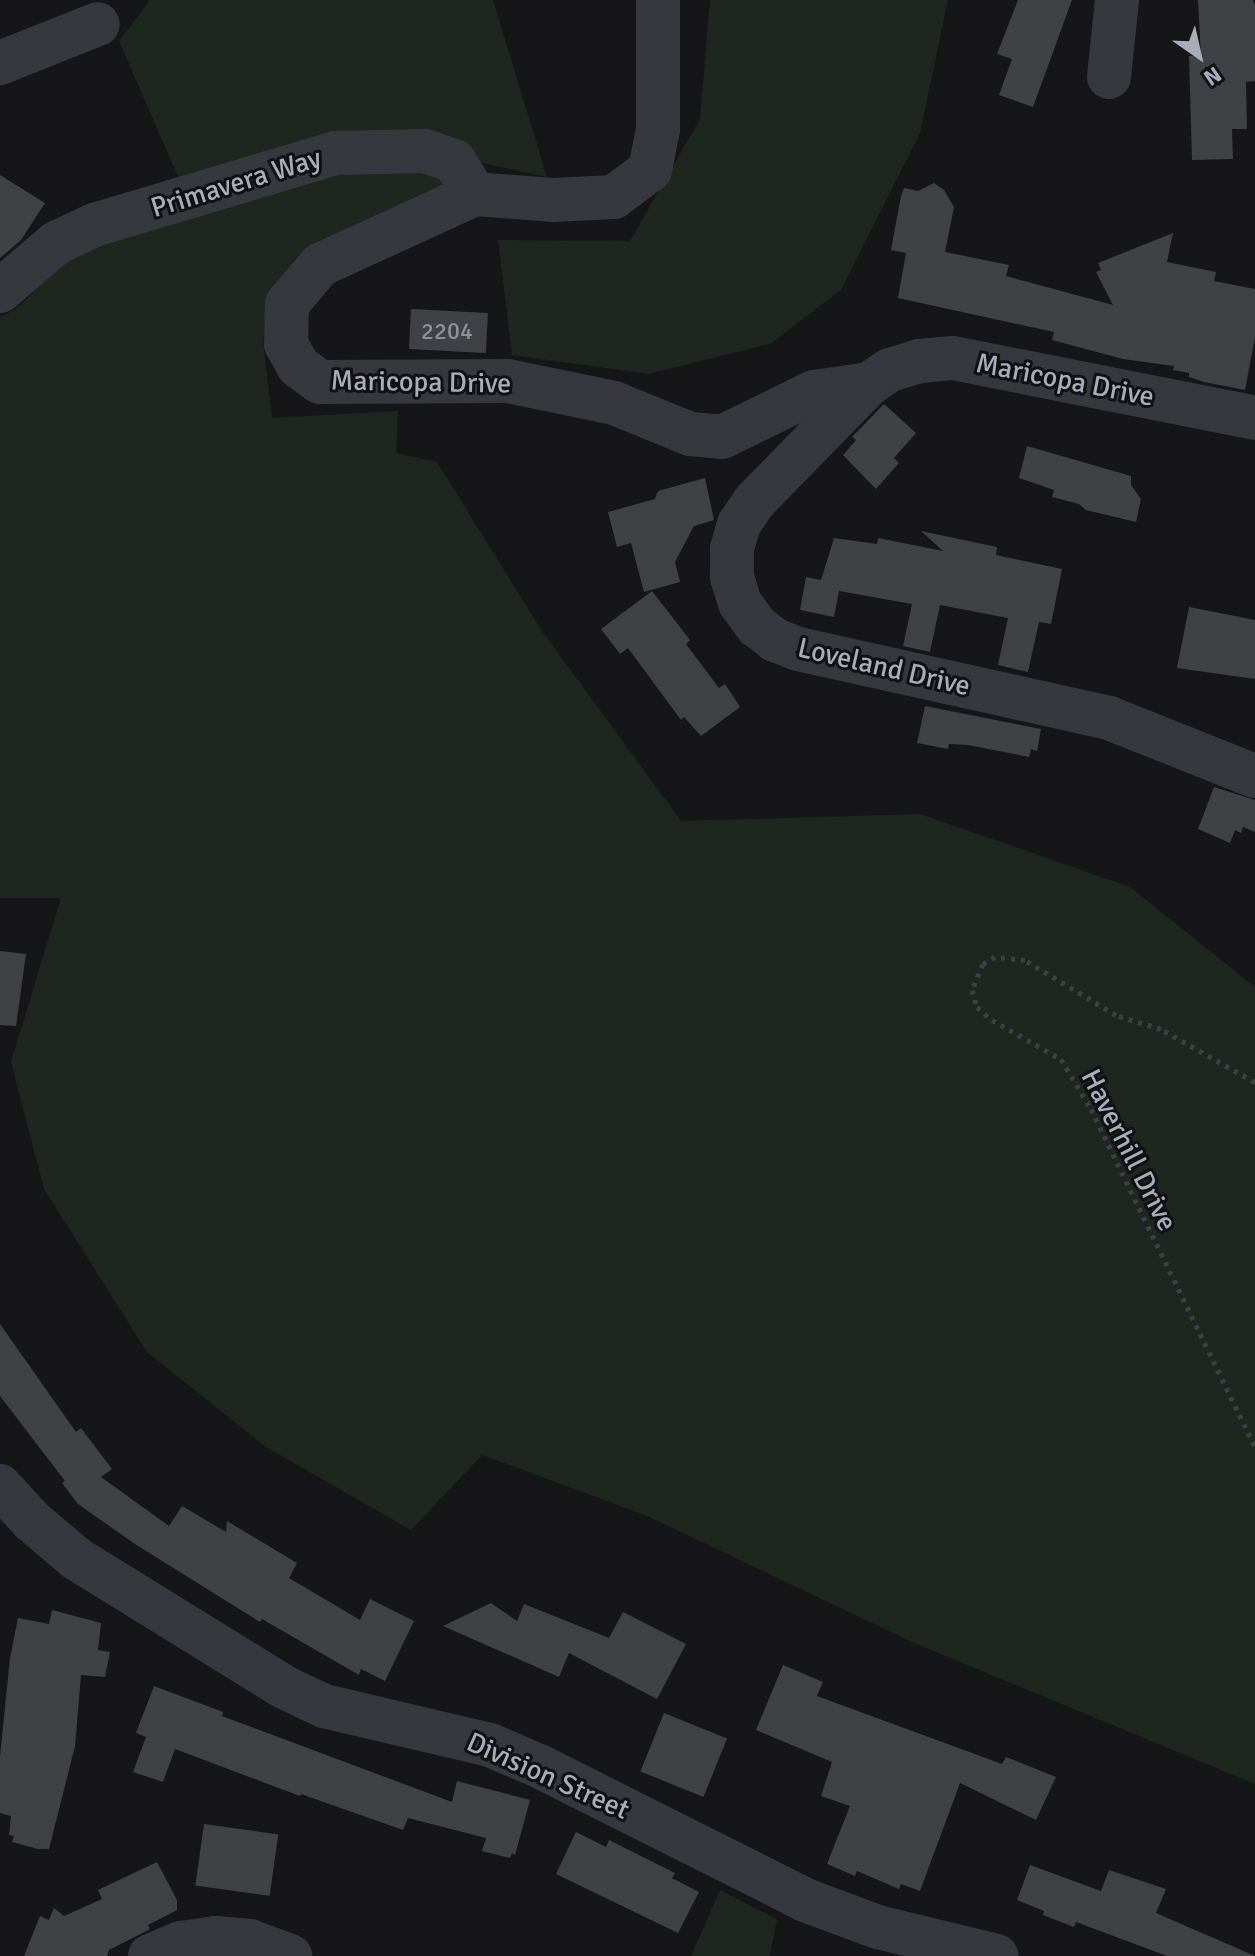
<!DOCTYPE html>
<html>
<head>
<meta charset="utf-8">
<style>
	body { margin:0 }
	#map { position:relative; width:1255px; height:1956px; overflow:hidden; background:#161618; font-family:Signika,sans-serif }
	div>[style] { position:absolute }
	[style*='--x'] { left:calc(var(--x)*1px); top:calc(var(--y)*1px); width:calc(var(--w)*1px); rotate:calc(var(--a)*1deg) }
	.green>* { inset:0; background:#1e261f }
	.building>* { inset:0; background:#404145; transform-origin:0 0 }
	.path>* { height:5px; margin-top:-2.5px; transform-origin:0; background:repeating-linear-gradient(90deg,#3d3f44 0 4px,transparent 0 10px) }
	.minor>* { height:44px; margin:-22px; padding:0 22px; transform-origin:22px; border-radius:22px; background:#37383d }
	span { translate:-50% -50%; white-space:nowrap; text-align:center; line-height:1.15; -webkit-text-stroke:6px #111113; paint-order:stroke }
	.number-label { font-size:24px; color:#8e929b }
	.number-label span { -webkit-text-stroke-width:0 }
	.street-label { font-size:28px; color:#a8adb8 }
	.north { position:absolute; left:1159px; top:16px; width:80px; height:80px; -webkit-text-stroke:6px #111113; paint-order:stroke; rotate:146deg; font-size:22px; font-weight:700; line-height:32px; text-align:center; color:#a8adb8 }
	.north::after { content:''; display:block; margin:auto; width:28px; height:36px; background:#a8adb8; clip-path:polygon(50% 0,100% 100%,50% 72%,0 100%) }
</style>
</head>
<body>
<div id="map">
	<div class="green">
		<i style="clip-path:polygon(150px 0,493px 0,547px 177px,395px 144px,179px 179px,119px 41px)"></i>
		<i style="clip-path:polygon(710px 0,948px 0,920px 133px,841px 290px,770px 344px,648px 374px,512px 355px,498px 240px,630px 241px,700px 119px)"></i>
		<i style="clip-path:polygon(408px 166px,451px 177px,445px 190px,273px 297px,263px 340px,272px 418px,398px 411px,396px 453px,437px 462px,542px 631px,681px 821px,920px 814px,1130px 887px,1255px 987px,1255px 1784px,912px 1642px,645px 1515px,482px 1455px,411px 1530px,266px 1447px,147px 1352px,44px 1189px,11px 1062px,61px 898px,0 898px,0 318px,21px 305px,67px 257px,237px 198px,333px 172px)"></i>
		<i style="clip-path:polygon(720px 1890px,777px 1919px,770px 1956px,691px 1956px)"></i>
	</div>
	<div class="building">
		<i style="clip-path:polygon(1018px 0,1072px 0,1033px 107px,999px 95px,1012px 59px,997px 54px)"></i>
		<i style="clip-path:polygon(1198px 0,1253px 0,1255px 5px,1255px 81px,1246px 82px,1247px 129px,1232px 129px,1233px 159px,1192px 160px,1189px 56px,1201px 56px)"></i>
		<i style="clip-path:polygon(0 175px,45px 203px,21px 240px,0 258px)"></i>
		<i style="clip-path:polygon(934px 183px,944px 190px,954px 207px,945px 252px,1009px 265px,1006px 276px,1113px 305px,1096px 272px,1101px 270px,1098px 263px,1173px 233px,1167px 262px,1216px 272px,1214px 281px,1255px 289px,1255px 337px,1245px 390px,1204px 382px,1189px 377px,1189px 373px,1173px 370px,1174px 366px,1123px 359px,1052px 340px,1054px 332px,898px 298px,906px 253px,891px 250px,901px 196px,904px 188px,918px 191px)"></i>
		<i style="left:411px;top:309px;width:77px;height:40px;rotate:3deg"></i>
		<i style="clip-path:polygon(884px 404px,916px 433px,894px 458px,899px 463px,876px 489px,843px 455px,856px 440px,852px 437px)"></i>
		<i style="clip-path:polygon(1027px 446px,1131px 476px,1131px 485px,1141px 499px,1136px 522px,1086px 510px,1079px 504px,1052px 497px,1054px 490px,1019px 478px)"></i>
		<i style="clip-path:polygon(705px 478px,714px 520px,694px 526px,675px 562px,680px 582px,644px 592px,631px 543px,617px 547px,608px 512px,655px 499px,658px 491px)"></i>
		<i style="clip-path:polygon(921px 531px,997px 547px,996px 555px,1062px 569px,1051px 624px,1039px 622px,1028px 672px,998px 665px,1008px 618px,940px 605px,930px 652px,903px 646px,912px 604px,839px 591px,834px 617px,800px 610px,806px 577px,821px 580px,834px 538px,877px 544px,878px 538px,943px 551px)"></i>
		<i style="clip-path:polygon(652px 591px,690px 640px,686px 644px,719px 688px,725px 684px,740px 707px,701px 736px,684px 717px,681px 720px,628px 648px,620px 654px,601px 629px)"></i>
		<i style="clip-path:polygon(1189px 607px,1255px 620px,1255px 679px,1177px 668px)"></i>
		<i style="clip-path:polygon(925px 706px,1041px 729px,1037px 751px,1031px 749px,1029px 757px,968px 745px,949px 744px,948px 749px,917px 743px)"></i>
		<i style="clip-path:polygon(1214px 787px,1255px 800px,1255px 832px,1243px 827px,1241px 833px,1235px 830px,1230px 843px,1198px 829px)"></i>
		<i style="clip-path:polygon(0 951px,26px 954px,16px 1026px,0 1025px)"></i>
		<i style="clip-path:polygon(0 1324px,76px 1432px,81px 1428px,112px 1469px,101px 1477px,169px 1526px,182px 1506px,226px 1532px,227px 1521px,297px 1563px,289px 1578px,360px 1620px,370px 1599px,414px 1621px,385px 1681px,361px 1669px,359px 1675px,262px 1619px,260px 1622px,135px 1544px,78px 1504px,62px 1483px,65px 1481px,0 1396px)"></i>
		<i style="clip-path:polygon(491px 1603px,517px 1621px,524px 1604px,609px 1638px,623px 1612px,686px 1644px,657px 1699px,569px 1653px,559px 1677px,443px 1626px)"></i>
		<i style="clip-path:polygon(52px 1610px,101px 1623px,98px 1650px,110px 1652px,105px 1677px,81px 1675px,75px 1746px,49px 1849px,38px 1849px,12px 1842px,14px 1836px,9px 1835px,11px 1816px,0 1813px,0 1756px,10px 1658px,18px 1618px,49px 1624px)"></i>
		<i style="clip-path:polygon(783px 1665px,823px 1682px,817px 1696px,1002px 1764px,1006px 1757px,1056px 1777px,1036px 1820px,960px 1783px,920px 1891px,901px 1884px,899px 1889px,857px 1871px,855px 1876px,827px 1864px,850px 1806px,821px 1796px,832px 1762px,756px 1730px)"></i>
		<i style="clip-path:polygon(154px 1686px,223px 1712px,222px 1716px,452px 1802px,457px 1781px,530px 1800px,515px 1855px,512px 1853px,510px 1858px,482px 1851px,486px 1838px,408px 1818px,403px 1830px,301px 1794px,300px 1796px,175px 1749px,163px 1782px,133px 1772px,146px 1737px,136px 1733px)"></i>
		<i style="left:664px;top:1713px;width:68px;height:63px;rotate:22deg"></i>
		<i style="left:204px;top:1824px;width:75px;height:62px;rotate:8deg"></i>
		<i style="clip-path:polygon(576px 1832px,606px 1847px,609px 1840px,675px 1873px,672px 1878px,699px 1892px,678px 1933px,556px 1874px)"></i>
		<i style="clip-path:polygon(157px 1862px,177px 1900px,177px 1910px,148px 1925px,150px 1929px,109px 1950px,107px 1956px,24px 1956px,40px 1916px,49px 1920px,54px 1908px,64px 1916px,102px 1899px,98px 1890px)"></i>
		<i style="clip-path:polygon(1030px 1865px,1101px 1891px,1109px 1870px,1166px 1889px,1156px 1913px,1255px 1956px,1167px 1956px,1076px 1922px,1074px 1927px,1043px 1915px,1044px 1911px,1017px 1900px)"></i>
	</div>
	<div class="path">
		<i style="--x:1255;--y:1082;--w:108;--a:-150.6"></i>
		<i style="--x:1161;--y:1029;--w:47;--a:-162.7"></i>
		<i style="--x:1116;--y:1015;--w:106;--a:-148.9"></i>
		<i style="--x:1025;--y:960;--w:30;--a:-174"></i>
		<i style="--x:995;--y:957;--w:14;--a:150"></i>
		<i style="--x:983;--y:964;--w:28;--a:113"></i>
		<i style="--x:972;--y:990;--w:18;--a:74"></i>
		<i style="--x:977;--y:1007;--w:20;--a:41"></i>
		<i style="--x:992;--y:1020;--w:79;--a:29.5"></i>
		<i style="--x:1061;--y:1059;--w:58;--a:59"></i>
		<i style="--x:1091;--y:1109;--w:375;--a:64.1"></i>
	</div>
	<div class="minor">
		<i style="--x:658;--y:0;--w:129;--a:90"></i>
		<i style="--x:658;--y:129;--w:42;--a:101"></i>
		<i style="--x:650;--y:170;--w:45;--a:143.1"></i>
		<i style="--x:614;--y:197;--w:61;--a:177.2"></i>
		<i style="--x:553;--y:200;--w:78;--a:-175.6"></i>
		<i style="--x:475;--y:194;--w:170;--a:155.4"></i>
		<i style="--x:320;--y:265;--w:51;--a:130.2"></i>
		<i style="--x:287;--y:304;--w:40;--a:91.4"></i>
		<i style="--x:286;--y:344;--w:25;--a:61"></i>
		<i style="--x:298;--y:366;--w:27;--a:36"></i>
		<i style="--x:320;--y:382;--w:188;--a:-0.3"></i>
		<i style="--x:508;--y:381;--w:108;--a:11.7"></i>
		<i style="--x:614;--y:403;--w:82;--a:22.2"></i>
		<i style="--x:690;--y:434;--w:32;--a:5"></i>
		<i style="--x:722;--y:437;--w:102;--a:-26.1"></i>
		<i style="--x:814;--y:392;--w:56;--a:-8.3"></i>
		<i style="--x:869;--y:384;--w:25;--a:-34"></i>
		<i style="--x:890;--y:370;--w:30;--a:-17"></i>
		<i style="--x:919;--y:361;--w:34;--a:-5"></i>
		<i style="--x:953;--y:358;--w:308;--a:11.2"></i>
		<i style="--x:0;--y:63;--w:105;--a:-21.7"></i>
		<i style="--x:1109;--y:77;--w:77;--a:-84.1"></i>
		<i style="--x:0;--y:291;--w:74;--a:-40.6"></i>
		<i style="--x:56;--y:243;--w:42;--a:-25.3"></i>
		<i style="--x:94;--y:225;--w:252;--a:-16.6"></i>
		<i style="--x:335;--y:153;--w:90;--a:-1.3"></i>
		<i style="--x:425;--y:151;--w:31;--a:19"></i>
		<i style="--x:454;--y:161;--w:39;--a:58"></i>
		<i style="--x:869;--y:384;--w:165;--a:134.3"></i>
		<i style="--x:754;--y:502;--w:27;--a:124"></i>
		<i style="--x:739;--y:524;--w:26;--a:106"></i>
		<i style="--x:732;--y:549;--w:28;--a:90"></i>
		<i style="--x:732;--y:577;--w:27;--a:73"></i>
		<i style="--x:740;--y:603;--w:29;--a:54"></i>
		<i style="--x:757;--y:626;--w:23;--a:38"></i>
		<i style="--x:775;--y:640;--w:25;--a:21"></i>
		<i style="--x:798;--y:649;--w:319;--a:12.5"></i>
		<i style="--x:1109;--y:718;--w:157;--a:21.7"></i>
		<i style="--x:0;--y:1486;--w:47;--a:47.6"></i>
		<i style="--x:32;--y:1521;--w:59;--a:40.2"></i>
		<i style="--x:77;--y:1559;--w:243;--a:31.7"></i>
		<i style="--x:284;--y:1687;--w:44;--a:25.4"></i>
		<i style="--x:324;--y:1706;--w:171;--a:13.2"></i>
		<i style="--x:490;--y:1745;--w:56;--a:23.3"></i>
		<i style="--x:541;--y:1767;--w:296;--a:26.7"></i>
		<i style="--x:805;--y:1900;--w:78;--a:20.3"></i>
		<i style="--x:878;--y:1927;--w:122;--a:13.7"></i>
		<i style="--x:150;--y:1956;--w:34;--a:-23"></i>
		<i style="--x:181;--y:1943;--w:35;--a:-8"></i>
		<i style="--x:216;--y:1938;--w:34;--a:5"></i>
		<i style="--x:250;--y:1941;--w:43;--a:20.6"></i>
	</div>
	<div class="number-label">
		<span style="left:447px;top:332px">2204</span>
	</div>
	<div class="street-label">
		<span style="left:236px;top:183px;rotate:-17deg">Primavera Way</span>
		<span style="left:1065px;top:380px;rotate:11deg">Maricopa Drive</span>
		<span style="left:421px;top:382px;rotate:1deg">Maricopa Drive</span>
		<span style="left:884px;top:667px;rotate:13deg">Loveland Drive</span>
		<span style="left:1129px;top:1150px;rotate:63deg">Haverhill Drive</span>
		<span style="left:548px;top:1776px;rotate:24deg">Division Street</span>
	</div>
	<div class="north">N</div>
</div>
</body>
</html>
